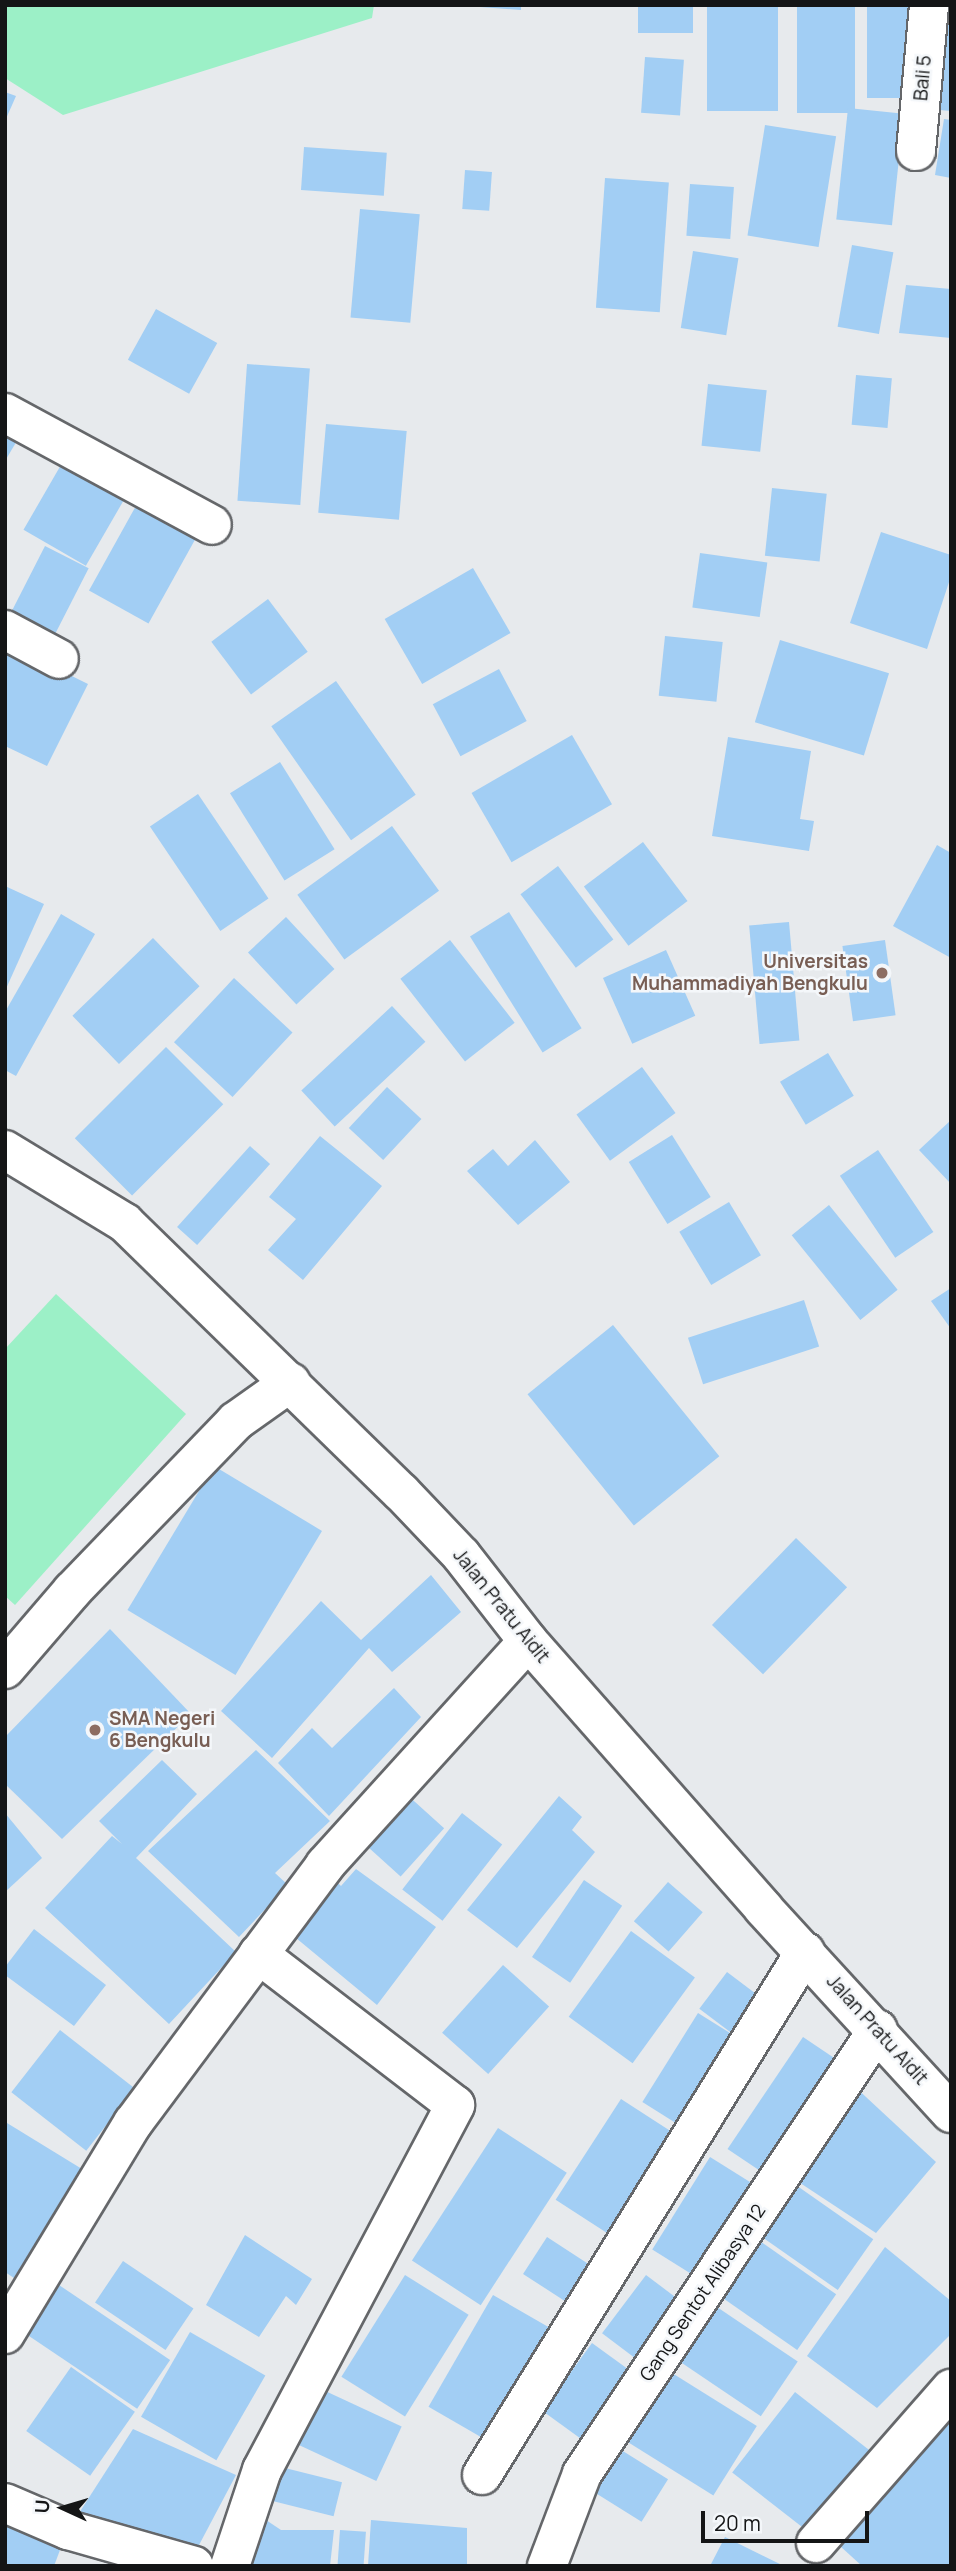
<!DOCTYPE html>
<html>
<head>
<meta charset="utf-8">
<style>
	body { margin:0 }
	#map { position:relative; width:956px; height:2571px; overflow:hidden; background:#e7eaed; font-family:Manrope,sans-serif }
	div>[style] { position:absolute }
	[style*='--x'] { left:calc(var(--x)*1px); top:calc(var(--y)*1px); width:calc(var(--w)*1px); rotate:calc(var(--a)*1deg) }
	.green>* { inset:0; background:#9cf0c7 }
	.building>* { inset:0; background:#a2cef4; transform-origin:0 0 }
	.roads { filter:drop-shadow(2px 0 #65676a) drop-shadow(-2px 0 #65676a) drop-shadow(0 2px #65676a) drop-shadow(0 -2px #65676a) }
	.minor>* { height:38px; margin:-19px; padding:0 19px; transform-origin:19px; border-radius:19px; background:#fff }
	.dots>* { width:19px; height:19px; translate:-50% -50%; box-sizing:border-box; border:4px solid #f4f7fa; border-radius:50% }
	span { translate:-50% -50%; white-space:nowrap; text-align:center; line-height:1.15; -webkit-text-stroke:5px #f4f7fa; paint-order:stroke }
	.street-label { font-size:19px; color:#141516 }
	.education-label { font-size:19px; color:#785e54; font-weight:700 }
	.right { translate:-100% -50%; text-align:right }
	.left { translate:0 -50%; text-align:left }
	.frame { position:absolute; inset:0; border:7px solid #141516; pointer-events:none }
	.north { position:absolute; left:28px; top:2473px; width:70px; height:70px; -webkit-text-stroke:5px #f4f7fa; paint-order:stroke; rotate:274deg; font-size:19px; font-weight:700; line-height:28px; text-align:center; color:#141516 }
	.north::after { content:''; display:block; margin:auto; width:24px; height:32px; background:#141516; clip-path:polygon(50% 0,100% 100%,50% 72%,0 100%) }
	.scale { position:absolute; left:701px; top:2511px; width:168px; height:32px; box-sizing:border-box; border:4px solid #141516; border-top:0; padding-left:9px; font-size:21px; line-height:24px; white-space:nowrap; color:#141516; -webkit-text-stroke:5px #f4f7fa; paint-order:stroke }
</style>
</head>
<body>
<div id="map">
	<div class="green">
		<i style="clip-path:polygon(5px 5px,374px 5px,372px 18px,63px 115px,5px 78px)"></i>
		<i style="clip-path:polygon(56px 1294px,186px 1414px,15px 1605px,5px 1596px,5px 1349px)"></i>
	</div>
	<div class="building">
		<i style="clip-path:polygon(481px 5px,521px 5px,521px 10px,480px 7px)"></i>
		<i style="left:638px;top:5px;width:55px;height:28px"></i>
		<i style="left:707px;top:5px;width:71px;height:106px"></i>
		<i style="left:797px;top:5px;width:58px;height:108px"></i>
		<i style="left:867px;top:5px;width:58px;height:93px"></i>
		<i style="clip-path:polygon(936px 5px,951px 5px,951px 111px,928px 109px)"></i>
		<i style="left:645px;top:57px;width:39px;height:56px;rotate:4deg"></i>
		<i style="clip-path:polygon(5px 92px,16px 96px,5px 121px)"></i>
		<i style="left:848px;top:108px;width:56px;height:112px;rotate:6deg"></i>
		<i style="clip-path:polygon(944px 119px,951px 120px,951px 178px,935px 175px)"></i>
		<i style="left:765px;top:125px;width:72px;height:112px;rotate:9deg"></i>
		<i style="left:304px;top:147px;width:83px;height:43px;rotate:4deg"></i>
		<i style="left:465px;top:170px;width:27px;height:39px;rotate:4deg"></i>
		<i style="left:605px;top:178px;width:64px;height:130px;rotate:4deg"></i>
		<i style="left:690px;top:184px;width:44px;height:52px;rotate:4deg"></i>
		<i style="left:360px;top:209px;width:60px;height:109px;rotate:5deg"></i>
		<i style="left:852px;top:245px;width:42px;height:83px;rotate:10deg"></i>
		<i style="left:693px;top:251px;width:46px;height:78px;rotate:9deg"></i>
		<i style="clip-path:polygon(906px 285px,951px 289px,951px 338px,899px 333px)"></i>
		<i style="left:156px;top:309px;width:70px;height:58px;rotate:29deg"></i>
		<i style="left:247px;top:364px;width:63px;height:137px;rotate:4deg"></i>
		<i style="left:856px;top:375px;width:36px;height:50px;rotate:5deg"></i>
		<i style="left:708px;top:384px;width:59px;height:62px;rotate:6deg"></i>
		<i style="left:326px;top:424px;width:81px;height:89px;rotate:5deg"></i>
		<i style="clip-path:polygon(5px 425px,21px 434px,5px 461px)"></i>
		<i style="left:69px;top:451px;width:72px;height:91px;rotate:30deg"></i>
		<i style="left:772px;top:488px;width:55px;height:68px;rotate:6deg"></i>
		<i style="left:137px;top:504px;width:68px;height:99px;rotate:29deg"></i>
		<i style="clip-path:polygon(881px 532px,951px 555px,951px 576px,927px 649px,850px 623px)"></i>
		<i style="left:45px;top:546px;width:49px;height:77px;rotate:27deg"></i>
		<i style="left:700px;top:553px;width:68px;height:55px;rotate:8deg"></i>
		<i style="left:473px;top:568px;width:75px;height:102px;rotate:60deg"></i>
		<i style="left:268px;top:599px;width:66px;height:71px;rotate:53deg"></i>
		<i style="left:665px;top:636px;width:58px;height:60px;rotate:6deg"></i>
		<i style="left:780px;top:640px;width:114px;height:86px;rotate:17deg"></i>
		<i style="clip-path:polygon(5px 643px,88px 684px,47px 766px,5px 746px)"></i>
		<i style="left:499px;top:669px;width:59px;height:75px;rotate:62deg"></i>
		<i style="left:336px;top:681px;width:139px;height:79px;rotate:55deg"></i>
		<i style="left:572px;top:735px;width:80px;height:116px;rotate:60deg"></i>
		<i style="clip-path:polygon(728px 737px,811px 751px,800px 819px,814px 821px,809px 851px,712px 836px)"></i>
		<i style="left:280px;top:762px;width:103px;height:59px;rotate:58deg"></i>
		<i style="left:198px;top:794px;width:126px;height:58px;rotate:56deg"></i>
		<i style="left:392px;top:826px;width:80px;height:117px;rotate:54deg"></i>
		<i style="left:643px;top:842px;width:74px;height:74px;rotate:53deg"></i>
		<i style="clip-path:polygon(937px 845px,951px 853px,951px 958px,893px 926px)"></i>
		<i style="left:558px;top:866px;width:92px;height:47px;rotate:53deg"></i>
		<i style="clip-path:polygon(5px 886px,44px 904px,5px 991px)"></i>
		<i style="left:509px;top:912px;width:137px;height:46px;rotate:58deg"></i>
		<i style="clip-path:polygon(61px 914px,95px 934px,16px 1076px,5px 1070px,5px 1012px)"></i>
		<i style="left:286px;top:917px;width:71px;height:52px;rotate:47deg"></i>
		<i style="left:789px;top:922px;width:119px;height:40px;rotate:85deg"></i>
		<i style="left:153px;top:938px;width:67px;height:112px;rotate:46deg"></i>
		<i style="left:450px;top:940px;width:105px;height:63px;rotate:52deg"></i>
		<i style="left:885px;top:940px;width:76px;height:43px;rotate:82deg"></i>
		<i style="left:666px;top:950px;width:72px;height:69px;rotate:66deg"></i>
		<i style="left:234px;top:978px;width:80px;height:88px;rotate:43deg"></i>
		<i style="left:392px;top:1006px;width:49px;height:124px;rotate:47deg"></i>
		<i style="left:166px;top:1047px;width:81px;height:129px;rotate:45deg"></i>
		<i style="left:828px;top:1053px;width:50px;height:56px;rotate:59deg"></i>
		<i style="left:642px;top:1067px;width:57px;height:81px;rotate:54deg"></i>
		<i style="left:387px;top:1087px;width:47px;height:56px;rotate:43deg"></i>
		<i style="clip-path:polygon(951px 1120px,951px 1184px,919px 1150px)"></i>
		<i style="left:672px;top:1135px;width:73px;height:51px;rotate:58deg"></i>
		<i style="clip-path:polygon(320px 1136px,382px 1186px,303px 1280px,268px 1250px,296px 1219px,269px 1197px)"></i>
		<i style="clip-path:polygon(535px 1140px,570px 1182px,518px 1225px,467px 1171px,493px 1149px,508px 1166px)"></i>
		<i style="left:250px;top:1146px;width:27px;height:109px;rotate:42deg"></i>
		<i style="left:878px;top:1150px;width:99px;height:46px;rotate:56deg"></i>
		<i style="left:729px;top:1202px;width:62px;height:58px;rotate:59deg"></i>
		<i style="left:829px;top:1205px;width:109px;height:48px;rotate:51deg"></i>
		<i style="clip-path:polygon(951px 1288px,951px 1329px,931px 1301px)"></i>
		<i style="left:804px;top:1300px;width:49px;height:122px;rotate:72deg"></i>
		<i style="left:613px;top:1325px;width:169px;height:110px;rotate:51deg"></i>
		<i style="left:214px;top:1466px;width:126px;height:168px;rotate:31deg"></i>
		<i style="left:796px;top:1538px;width:71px;height:121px;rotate:44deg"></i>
		<i style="clip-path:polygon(431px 1575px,461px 1612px,392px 1672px,369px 1648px,272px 1758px,221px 1711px,321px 1601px,361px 1640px)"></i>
		<i style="clip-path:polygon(110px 1629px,191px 1714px,62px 1839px,5px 1784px,5px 1737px)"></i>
		<i style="clip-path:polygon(394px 1688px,421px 1717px,329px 1816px,278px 1763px,312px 1728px,332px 1748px)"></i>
		<i style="clip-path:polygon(256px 1750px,330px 1821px,275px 1873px,288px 1885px,239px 1937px,148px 1851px)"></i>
		<i style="clip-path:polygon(162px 1760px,197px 1794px,136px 1858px,236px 1952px,169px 2024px,45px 1908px,112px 1836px,122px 1844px,99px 1821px)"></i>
		<i style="left:404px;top:1792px;width:54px;height:65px;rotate:42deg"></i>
		<i style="clip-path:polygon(559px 1796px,582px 1817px,572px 1830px,595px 1852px,517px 1948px,467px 1910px)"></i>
		<i style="clip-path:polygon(5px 1813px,42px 1858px,5px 1892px)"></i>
		<i style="left:462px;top:1813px;width:51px;height:97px;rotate:38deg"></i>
		<i style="clip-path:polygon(356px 1869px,436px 1927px,377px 2005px,296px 1938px,313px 1916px,308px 1911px,336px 1881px,341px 1886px)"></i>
		<i style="left:584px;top:1880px;width:46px;height:93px;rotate:34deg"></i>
		<i style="left:668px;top:1882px;width:46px;height:52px;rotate:41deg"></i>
		<i style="clip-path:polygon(34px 1929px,106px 1985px,74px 2026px,5px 1975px,5px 1967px)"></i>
		<i style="left:631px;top:1931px;width:79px;height:106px;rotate:36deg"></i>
		<i style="left:503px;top:1965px;width:62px;height:91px;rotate:42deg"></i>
		<i style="left:727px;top:1972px;width:44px;height:46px;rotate:37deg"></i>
		<i style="left:698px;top:2013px;width:53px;height:105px;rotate:32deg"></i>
		<i style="left:60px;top:2030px;width:95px;height:79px;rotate:38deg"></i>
		<i style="left:803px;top:2037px;width:52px;height:135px;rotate:34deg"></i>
		<i style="clip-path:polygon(852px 2084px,936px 2162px,876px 2233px,788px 2175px)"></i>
		<i style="left:621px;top:2099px;width:70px;height:120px;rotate:33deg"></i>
		<i style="clip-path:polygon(7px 2123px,82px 2169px,14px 2278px,5px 2272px)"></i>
		<i style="left:498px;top:2128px;width:82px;height:158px;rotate:33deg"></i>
		<i style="left:710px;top:2157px;width:58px;height:109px;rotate:32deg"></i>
		<i style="left:793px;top:2183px;width:98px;height:62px;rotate:35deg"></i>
		<i style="clip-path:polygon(245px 2235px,312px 2279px,296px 2305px,286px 2296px,259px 2337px,206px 2305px)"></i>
		<i style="left:547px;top:2237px;width:59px;height:44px;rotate:33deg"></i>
		<i style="left:760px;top:2241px;width:93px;height:68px;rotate:35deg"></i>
		<i style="clip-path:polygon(885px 2247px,951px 2301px,951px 2334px,877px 2408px,807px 2356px)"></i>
		<i style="left:123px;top:2261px;width:85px;height:50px;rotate:34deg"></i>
		<i style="left:405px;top:2275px;width:75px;height:120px;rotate:32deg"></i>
		<i style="left:646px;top:2275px;width:54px;height:73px;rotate:37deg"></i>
		<i style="left:59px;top:2285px;width:134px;height:59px;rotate:34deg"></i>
		<i style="left:493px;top:2295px;width:67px;height:129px;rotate:30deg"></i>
		<i style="left:714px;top:2305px;width:101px;height:66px;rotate:34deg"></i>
		<i style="left:190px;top:2332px;width:87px;height:98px;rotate:30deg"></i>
		<i style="left:592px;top:2343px;width:63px;height:84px;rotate:36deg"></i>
		<i style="left:71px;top:2367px;width:78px;height:78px;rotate:35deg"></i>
		<i style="left:672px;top:2373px;width:100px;height:82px;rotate:32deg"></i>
		<i style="left:321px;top:2389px;width:89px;height:60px;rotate:25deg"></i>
		<i style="left:795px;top:2392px;width:103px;height:102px;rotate:38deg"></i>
		<i style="clip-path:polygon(951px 2414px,951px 2566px,862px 2566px,829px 2536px)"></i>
		<i style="clip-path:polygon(133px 2429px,236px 2475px,189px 2564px,72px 2524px)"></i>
		<i style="left:618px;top:2448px;width:59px;height:50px;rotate:32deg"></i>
		<i style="left:277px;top:2466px;width:67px;height:35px;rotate:14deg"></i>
		<i style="clip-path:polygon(5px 2506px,66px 2534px,54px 2566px,5px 2566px)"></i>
		<i style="clip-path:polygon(254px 2512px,281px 2530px,334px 2530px,330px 2566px,250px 2564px)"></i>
		<i style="clip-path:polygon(371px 2520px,467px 2528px,467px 2566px,368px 2566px)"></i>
		<i style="left:340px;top:2530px;width:26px;height:36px;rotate:4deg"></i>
		<i style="clip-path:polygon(725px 2537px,784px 2566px,710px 2566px)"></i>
	</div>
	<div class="roads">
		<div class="minor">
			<i style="--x:916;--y:151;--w:147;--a:-84.9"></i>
			<i style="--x:5;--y:413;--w:235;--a:28.4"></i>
			<i style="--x:5;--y:630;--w:61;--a:28.2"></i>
			<i style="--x:5;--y:1150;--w:140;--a:31.3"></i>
			<i style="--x:125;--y:1223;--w:385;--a:44.3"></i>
			<i style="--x:401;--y:1492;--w:87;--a:46.4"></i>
			<i style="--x:461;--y:1555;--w:109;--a:52.1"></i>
			<i style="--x:528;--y:1641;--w:356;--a:48.6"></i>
			<i style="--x:763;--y:1908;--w:278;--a:47.5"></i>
			<i style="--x:5;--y:1669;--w:103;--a:-49.3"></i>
			<i style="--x:72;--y:1591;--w:236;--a:-46"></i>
			<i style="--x:236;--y:1421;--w:67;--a:-35.3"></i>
			<i style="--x:5;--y:2334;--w:247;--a:-58.8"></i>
			<i style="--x:133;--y:2123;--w:322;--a:-53.3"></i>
			<i style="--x:325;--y:1865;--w:302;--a:-47.8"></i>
			<i style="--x:482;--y:2475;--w:615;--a:-58.3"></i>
			<i style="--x:5;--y:2503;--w:69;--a:23.2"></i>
			<i style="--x:68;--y:2530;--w:131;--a:15.9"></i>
			<i style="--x:816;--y:2543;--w:205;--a:-48.8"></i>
			<i style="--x:230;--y:2566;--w:101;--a:-71.6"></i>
			<i style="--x:262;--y:2470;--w:413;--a:-62.1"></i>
			<i style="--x:455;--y:2105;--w:248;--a:-142.5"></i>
			<i style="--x:547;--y:2566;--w:98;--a:-69.2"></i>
			<i style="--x:582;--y:2474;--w:534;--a:-56.37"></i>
		</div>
	</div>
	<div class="dots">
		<i style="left:882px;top:973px;background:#8d6e63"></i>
		<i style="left:95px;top:1730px;background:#8d6e63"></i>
	</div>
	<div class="street-label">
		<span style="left:923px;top:78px;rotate:-85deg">Bali 5</span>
		<span style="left:501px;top:1606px;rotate:51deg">Jalan Pratu Aidit</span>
		<span style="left:877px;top:2030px;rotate:48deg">Jalan Pratu Aidit</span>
		<span style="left:703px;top:2293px;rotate:-56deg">Gang Sentot Alibasya 12</span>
	</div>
	<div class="education-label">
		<span class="right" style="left:868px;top:973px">Universitas<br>Muhammadiyah Bengkulu</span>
		<span class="left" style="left:109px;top:1730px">SMA Negeri<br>6 Bengkulu</span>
	</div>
	<div class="frame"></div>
	<div class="north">U</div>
	<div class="scale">20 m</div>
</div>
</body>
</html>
